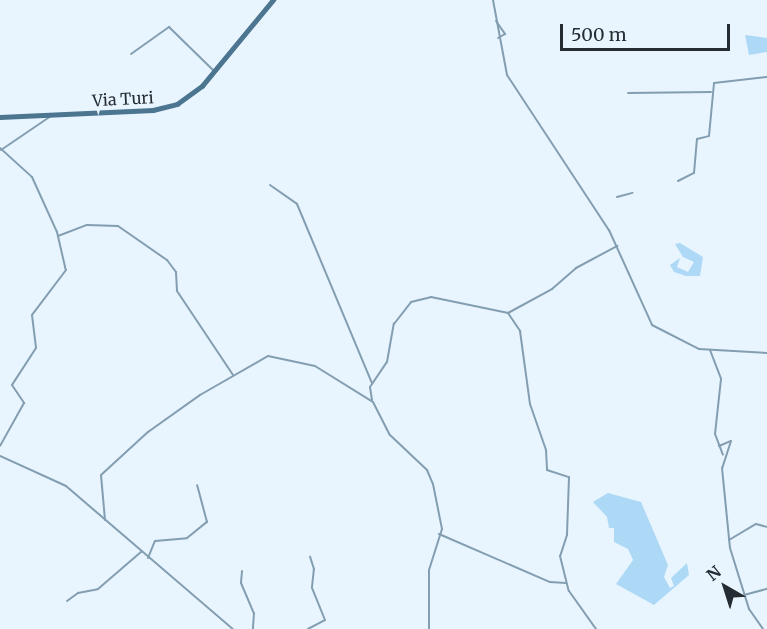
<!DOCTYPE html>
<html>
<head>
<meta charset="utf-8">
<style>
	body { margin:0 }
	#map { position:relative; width:767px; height:629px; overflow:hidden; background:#e8f5fe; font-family:Merriweather,serif }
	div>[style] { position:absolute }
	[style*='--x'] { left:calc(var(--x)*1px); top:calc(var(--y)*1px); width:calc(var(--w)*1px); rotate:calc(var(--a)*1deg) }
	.green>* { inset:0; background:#add9f7 }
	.minor>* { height:2px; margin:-1px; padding:0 1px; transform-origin:1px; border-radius:1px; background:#839eb1 }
	.secondary>* { height:4.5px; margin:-2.25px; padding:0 2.25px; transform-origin:2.25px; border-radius:2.25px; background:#4c7590 }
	span { translate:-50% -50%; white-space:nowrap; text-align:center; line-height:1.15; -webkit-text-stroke:6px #e8f5fe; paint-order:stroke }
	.street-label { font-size:16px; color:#252d33 }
	.north { position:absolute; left:695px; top:557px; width:60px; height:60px; -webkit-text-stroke:4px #e8f5fe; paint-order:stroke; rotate:321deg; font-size:16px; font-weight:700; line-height:24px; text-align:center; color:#252d33 }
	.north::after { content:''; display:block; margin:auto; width:21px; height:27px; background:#252d33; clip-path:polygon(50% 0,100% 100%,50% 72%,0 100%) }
	.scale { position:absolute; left:560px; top:24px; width:170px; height:27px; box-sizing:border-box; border:3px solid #252d33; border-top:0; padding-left:8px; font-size:18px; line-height:21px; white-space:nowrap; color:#252d33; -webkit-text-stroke:4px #e8f5fe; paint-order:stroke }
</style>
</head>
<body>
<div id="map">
	<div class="green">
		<i style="clip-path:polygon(745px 35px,767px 38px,767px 52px,749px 55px)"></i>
		<i style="clip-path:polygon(680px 243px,703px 257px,700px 276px,686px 276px,674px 272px,670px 265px,680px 258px,677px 267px,688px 272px,694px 262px,683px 257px,675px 244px)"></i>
		<i style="clip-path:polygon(608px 493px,641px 502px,668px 565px,664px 577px,670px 588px,674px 586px,671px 578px,687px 563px,689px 575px,654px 605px,616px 584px,633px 560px,628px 549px,614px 542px,614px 528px,609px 528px,607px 517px,593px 502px)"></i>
	</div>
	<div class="minor">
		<i style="--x:493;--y:0;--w:76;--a:79.4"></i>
		<i style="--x:507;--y:75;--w:186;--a:56.7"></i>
		<i style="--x:609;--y:230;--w:104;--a:65.6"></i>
		<i style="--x:652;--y:325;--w:53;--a:27.1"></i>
		<i style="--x:699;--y:349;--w:68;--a:3.4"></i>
		<i style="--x:496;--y:21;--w:16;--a:55"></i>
		<i style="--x:505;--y:34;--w:8;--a:150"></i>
		<i style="--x:131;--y:54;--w:47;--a:-35.4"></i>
		<i style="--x:169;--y:27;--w:63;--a:44.4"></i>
		<i style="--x:628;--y:93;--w:83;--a:-0.7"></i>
		<i style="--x:0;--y:148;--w:43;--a:42.2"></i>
		<i style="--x:32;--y:177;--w:60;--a:65.6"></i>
		<i style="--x:57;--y:232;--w:39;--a:77"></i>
		<i style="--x:66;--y:270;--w:56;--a:127.1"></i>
		<i style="--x:32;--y:315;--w:33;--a:83"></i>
		<i style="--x:36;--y:348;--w:44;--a:123"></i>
		<i style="--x:12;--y:385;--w:22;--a:56"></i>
		<i style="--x:24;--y:403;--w:49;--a:119.2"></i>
		<i style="--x:1;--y:150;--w:60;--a:-34.2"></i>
		<i style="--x:678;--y:181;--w:18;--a:-27"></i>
		<i style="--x:694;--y:173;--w:34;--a:-85"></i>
		<i style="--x:697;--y:139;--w:12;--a:-14"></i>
		<i style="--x:709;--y:136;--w:53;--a:-84.6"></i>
		<i style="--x:714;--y:83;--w:53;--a:-6.5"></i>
		<i style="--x:270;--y:185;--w:33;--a:35"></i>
		<i style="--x:297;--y:204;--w:194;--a:67.3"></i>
		<i style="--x:617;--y:197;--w:16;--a:-15"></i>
		<i style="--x:58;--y:236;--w:31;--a:-21"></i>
		<i style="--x:87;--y:225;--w:31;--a:2"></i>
		<i style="--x:118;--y:226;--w:60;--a:34.8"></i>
		<i style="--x:167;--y:260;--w:15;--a:53"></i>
		<i style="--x:176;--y:272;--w:19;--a:87"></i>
		<i style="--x:177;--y:291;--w:101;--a:56.3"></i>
		<i style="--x:508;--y:313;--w:22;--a:56"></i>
		<i style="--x:520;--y:331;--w:74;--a:82.2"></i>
		<i style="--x:530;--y:404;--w:49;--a:70.8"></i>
		<i style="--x:546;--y:450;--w:20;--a:87"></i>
		<i style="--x:547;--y:470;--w:23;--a:18"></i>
		<i style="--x:569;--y:477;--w:58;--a:92"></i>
		<i style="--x:567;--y:535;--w:22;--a:108"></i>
		<i style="--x:560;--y:556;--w:36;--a:76"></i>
		<i style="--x:569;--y:591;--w:47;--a:54.6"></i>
		<i style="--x:710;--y:350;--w:31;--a:69"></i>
		<i style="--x:721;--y:379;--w:55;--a:96.2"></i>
		<i style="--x:715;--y:434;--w:22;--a:69"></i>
		<i style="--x:372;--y:400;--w:13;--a:-99"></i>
		<i style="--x:370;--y:387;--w:30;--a:-56"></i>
		<i style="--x:387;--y:362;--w:39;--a:-80"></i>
		<i style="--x:394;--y:324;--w:28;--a:-52"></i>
		<i style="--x:411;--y:302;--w:21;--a:-14"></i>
		<i style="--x:431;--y:297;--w:79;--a:11.7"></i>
		<i style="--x:508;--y:313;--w:50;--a:-28.6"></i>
		<i style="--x:552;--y:289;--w:32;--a:-41"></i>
		<i style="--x:576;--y:268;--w:47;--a:-28.2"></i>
		<i style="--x:719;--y:446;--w:13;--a:-23"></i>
		<i style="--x:731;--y:441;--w:28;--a:108"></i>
		<i style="--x:722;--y:468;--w:80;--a:84.3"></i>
		<i style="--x:730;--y:548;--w:64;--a:72.7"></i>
		<i style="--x:749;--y:609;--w:24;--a:55"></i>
		<i style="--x:0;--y:456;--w:72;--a:24.4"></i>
		<i style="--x:66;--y:486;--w:220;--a:40.6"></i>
		<i style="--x:105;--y:520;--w:45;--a:-95.1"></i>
		<i style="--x:101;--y:475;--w:64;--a:-42.5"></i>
		<i style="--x:148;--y:432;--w:64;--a:-35.4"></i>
		<i style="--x:200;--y:395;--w:78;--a:-29.8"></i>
		<i style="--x:268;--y:356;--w:48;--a:12"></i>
		<i style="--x:315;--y:366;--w:68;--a:31.8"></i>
		<i style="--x:373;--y:402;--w:37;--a:63"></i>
		<i style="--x:390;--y:435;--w:51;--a:43.4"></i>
		<i style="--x:427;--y:470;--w:15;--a:67"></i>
		<i style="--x:433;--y:484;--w:46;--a:78.7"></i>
		<i style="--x:442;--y:529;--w:43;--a:107.6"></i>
		<i style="--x:429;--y:570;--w:59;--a:90"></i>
		<i style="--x:439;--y:534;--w:121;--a:23.4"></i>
		<i style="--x:550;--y:582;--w:16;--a:4"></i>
		<i style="--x:729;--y:540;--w:31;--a:-31"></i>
		<i style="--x:756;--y:524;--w:11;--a:15"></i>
		<i style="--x:148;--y:558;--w:18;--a:-68"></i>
		<i style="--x:155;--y:541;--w:32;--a:-5"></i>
		<i style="--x:187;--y:538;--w:26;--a:-39"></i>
		<i style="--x:207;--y:522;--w:38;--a:-105"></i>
		<i style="--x:242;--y:571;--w:12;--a:95"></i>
		<i style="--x:241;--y:583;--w:33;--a:67"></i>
		<i style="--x:254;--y:613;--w:16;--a:94"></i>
		<i style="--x:744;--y:595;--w:24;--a:-15"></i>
		<i style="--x:67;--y:601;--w:14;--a:-36"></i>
		<i style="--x:78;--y:593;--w:20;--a:-11"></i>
		<i style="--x:98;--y:589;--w:57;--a:-40.7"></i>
		<i style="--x:308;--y:629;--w:19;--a:-28"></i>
		<i style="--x:325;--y:620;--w:35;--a:-112"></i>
		<i style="--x:312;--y:587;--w:18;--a:-84"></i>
		<i style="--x:314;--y:569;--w:13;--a:-108"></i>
	</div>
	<div class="secondary">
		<i style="--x:0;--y:117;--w:153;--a:-2.6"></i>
		<i style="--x:153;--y:110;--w:25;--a:-14"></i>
		<i style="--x:177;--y:104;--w:31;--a:-36"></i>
		<i style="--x:202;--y:86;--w:112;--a:-50.5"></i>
	</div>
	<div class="street-label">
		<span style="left:123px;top:99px;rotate:-3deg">Via Turi</span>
	</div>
	<div class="north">N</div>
	<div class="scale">500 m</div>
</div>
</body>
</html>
